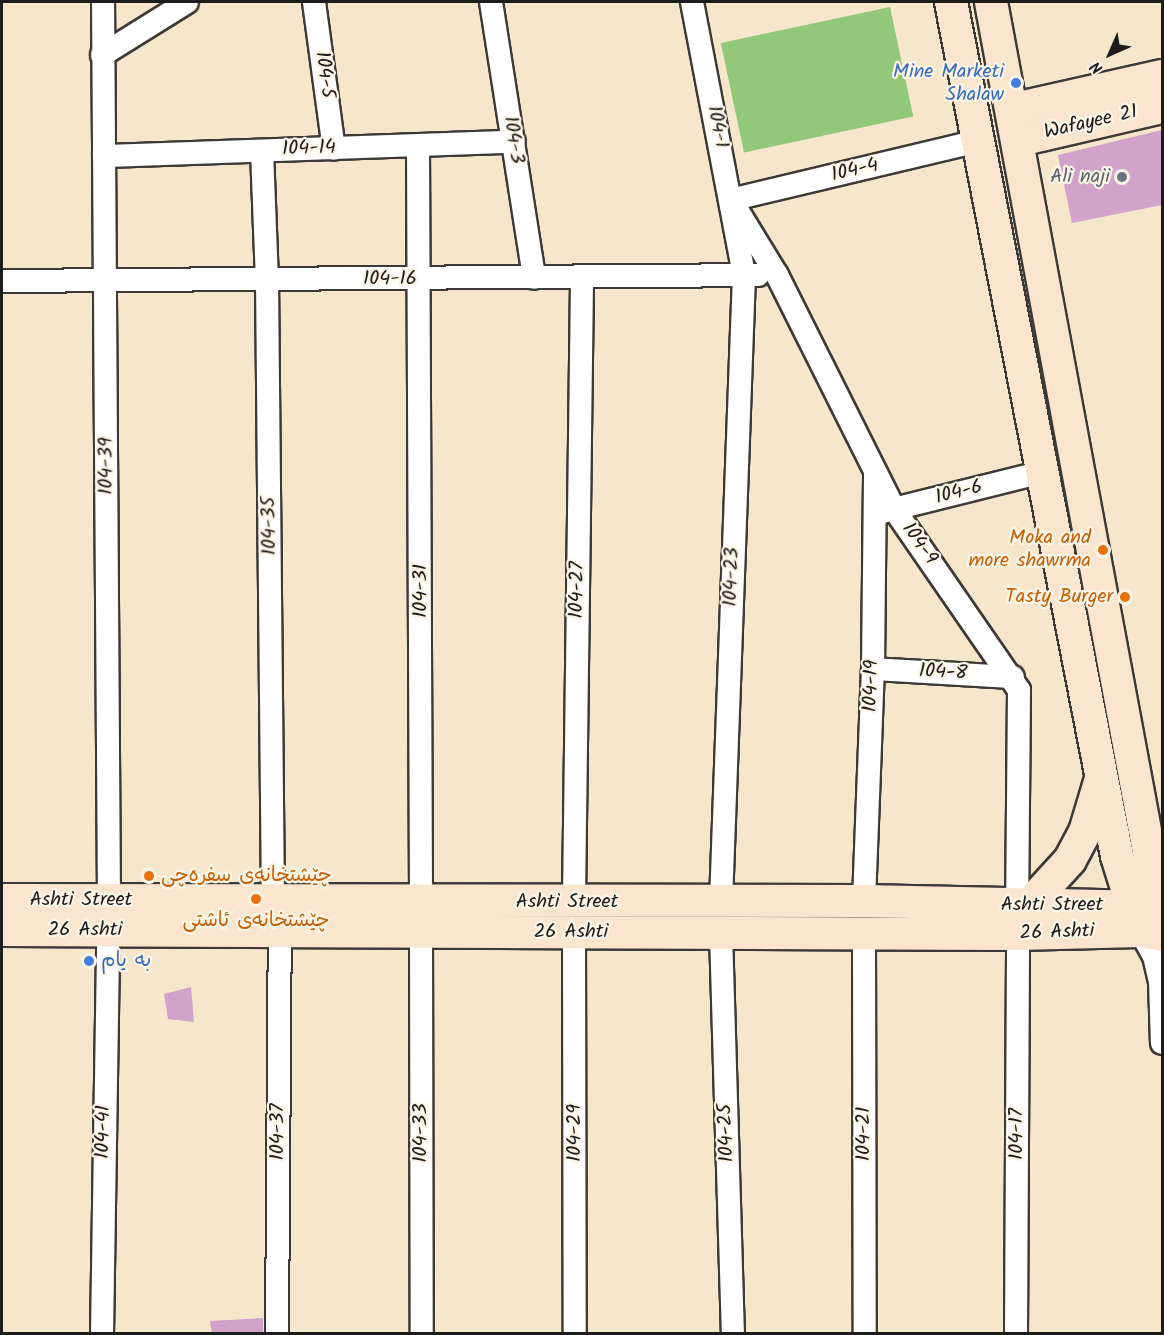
<!DOCTYPE html>
<html>
<head>
<meta charset="utf-8">
<style>
	body { margin:0 }
	#map { position:relative; width:1164px; height:1335px; overflow:hidden; background:#f6e6cc; font-family:Kalam,"Playpen Sans Arabic",sans-serif }
	div>[style] { position:absolute }
	[style*='--x'] { left:calc(var(--x)*1px); top:calc(var(--y)*1px); width:calc(var(--w)*1px); rotate:calc(var(--a)*1deg) }
	.green>* { inset:0; background:#93c87a; transform-origin:0 0 }
	.building>* { inset:0; background:#d1a3cb }
	.roads { filter:drop-shadow(2px 0 #3d3a36) drop-shadow(-2px 0 #3d3a36) drop-shadow(0 2px #3d3a36) drop-shadow(0 -2px #3d3a36) }
	.street>* { height:22px; margin:-11px; padding:0 11px; transform-origin:11px; border-radius:11px; background:#fff }
	.secondary>* { height:32px; margin:-16px; padding:0 16px; transform-origin:16px; border-radius:16px; background:#fbe5cf }
	.dots>* { width:16px; height:16px; translate:-50% -50%; box-sizing:border-box; border:3px solid #fcf5e5; border-radius:50% }
	span { translate:-50% -50%; white-space:nowrap; text-align:center; line-height:1.15; -webkit-text-stroke:4.5px #fcf5e5; paint-order:stroke }
	.shop-label { font-size:20px; color:#366cbe }
	.right { translate:-100% -50%; text-align:right }
	.left { translate:0 -50%; text-align:left }
	.street-label { font-size:20px; color:#1c1c1c }
	.worship-label { font-size:20px; color:#5b616d }
	.food-label { font-size:20px; color:#c56008 }
	.frame { position:absolute; inset:0; border:3px solid #1c1c1c; pointer-events:none }
	.north { position:absolute; left:1080px; top:24px; width:60px; height:60px; -webkit-text-stroke:4px #fcf5e5; paint-order:stroke; rotate:225deg; font-size:16px; font-weight:700; line-height:24px; text-align:center; color:#1c1c1c }
	.north::after { content:''; display:block; margin:auto; width:21px; height:27px; background:#1c1c1c; clip-path:polygon(50% 0,100% 100%,50% 72%,0 100%) }
</style>
</head>
<body>
<div id="map">
	<div class="green">
		<i style="left:890px;top:7px;width:112px;height:173px;rotate:78deg"></i>
	</div>
	<div class="building">
		<i style="clip-path:polygon(1162px 130px,1162px 205px,1072px 223px,1058px 155px)"></i>
		<i style="clip-path:polygon(191px 987px,194px 1022px,168px 1019px,164px 994px)"></i>
		<i style="clip-path:polygon(263px 1318px,263px 1334px,212px 1334px,210px 1321px)"></i>
	</div>
	<div class="roads">
		<div class="street">
			<i style="--x:314;--y:2;--w:148;--a:82.3"></i>
			<i style="--x:491;--y:2;--w:279;--a:81.1"></i>
			<i style="--x:692;--y:2;--w:278;--a:79.2"></i>
			<i style="--x:744;--y:275;--w:626;--a:92.1"></i>
			<i style="--x:102;--y:55;--w:100;--a:-31.9"></i>
			<i style="--x:978;--y:141;--w:254;--a:166.6"></i>
			<i style="--x:731;--y:200;--w:88;--a:58.5"></i>
			<i style="--x:777;--y:275;--w:262;--a:63.4"></i>
			<i style="--x:894;--y:509;--w:220;--a:55.4"></i>
			<i style="--x:1019;--y:690;--w:215;--a:90.5"></i>
			<i style="--x:418;--y:146;--w:756;--a:89.77"></i>
			<i style="--x:262;--y:151;--w:128;--a:87.8"></i>
			<i style="--x:267;--y:279;--w:622;--a:89.45"></i>
			<i style="--x:104;--y:156;--w:410;--a:-2"></i>
			<i style="--x:2;--y:281;--w:756;--a:-0.45"></i>
			<i style="--x:882;--y:512;--w:166;--a:-14"></i>
			<i style="--x:873;--y:669;--w:140;--a:3.3"></i>
			<i style="--x:574;--y:901;--w:623;--a:-89.26"></i>
			<i style="--x:864;--y:901;--w:232;--a:-87.8"></i>
			<i style="--x:873;--y:669;--w:193;--a:-89.4"></i>
			<i style="--x:1140;--y:931;--w:29;--a:61"></i>
			<i style="--x:1154;--y:956;--w:26;--a:77"></i>
			<i style="--x:1160;--y:981;--w:62;--a:88.2"></i>
			<i style="--x:421;--y:932;--w:402;--a:89.9"></i>
			<i style="--x:574;--y:933;--w:401;--a:89.9"></i>
			<i style="--x:721;--y:933;--w:401;--a:88.3"></i>
			<i style="--x:864;--y:934;--w:400;--a:89.9"></i>
			<i style="--x:102;--y:1334;--w:434;--a:-89.1"></i>
			<i style="--x:109;--y:900;--w:898;--a:-90.38"></i>
			<i style="--x:277;--y:1334;--w:403;--a:-89.6"></i>
			<i style="--x:1016;--y:1334;--w:400;--a:-89.7"></i>
		</div>
		<div class="secondary">
			<i style="--x:951;--y:2;--w:870;--a:79"></i>
			<i style="--x:1117;--y:856;--w:71;--a:72.8"></i>
			<i style="--x:991;--y:2;--w:936;--a:79.47"></i>
			<i style="--x:1014;--y:109;--w:152;--a:-12.6"></i>
			<i style="--x:1020;--y:140;--w:146;--a:-13.1"></i>
			<i style="--x:2;--y:900;--w:862;--a:0.07"></i>
			<i style="--x:864;--y:901;--w:298;--a:1.2"></i>
			<i style="--x:1028;--y:906;--w:62;--a:-47.6"></i>
			<i style="--x:1070;--y:860;--w:32;--a:-62"></i>
			<i style="--x:1085;--y:832;--w:52;--a:-73.3"></i>
			<i style="--x:2;--y:930;--w:1016;--a:0.23"></i>
			<i style="--x:1018;--y:934;--w:122;--a:-1.4"></i>
			<i style="--x:1140;--y:931;--w:22;--a:10"></i>
		</div>
	</div>
	<div class="dots">
		<i style="left:1016px;top:83px;background:#3f7fe0"></i>
		<i style="left:1122px;top:177px;background:#6b7280"></i>
		<i style="left:1103px;top:550px;background:#e8710a"></i>
		<i style="left:1125px;top:597px;background:#e8710a"></i>
		<i style="left:149px;top:876px;background:#e8710a"></i>
		<i style="left:256px;top:899px;background:#e8710a"></i>
		<i style="left:89px;top:961px;background:#3f7fe0"></i>
	</div>
	<div class="shop-label">
		<span class="right" style="left:1004px;top:84px">Mine Marketi<br>Shalaw</span>
		<span class="left" style="left:101px;top:961px">به يام</span>
	</div>
	<div class="street-label">
		<span style="left:324px;top:75px;rotate:82deg">104-5</span>
		<span style="left:1091px;top:123px;rotate:-13deg">Wafayee 21</span>
		<span style="left:717px;top:127px;rotate:79deg">104-1</span>
		<span style="left:513px;top:140px;rotate:81deg">104-3</span>
		<span style="left:309px;top:149px;rotate:-2deg">104-14</span>
		<span style="left:855px;top:171px;rotate:-13deg">104-4</span>
		<span style="left:390px;top:279px">104-16</span>
		<span style="left:107px;top:466px;rotate:-90deg">104-39</span>
		<span style="left:959px;top:493px;rotate:-14deg">104-6</span>
		<span style="left:270px;top:526px;rotate:-91deg">104-35</span>
		<span style="left:919px;top:544px;rotate:55deg">104-9</span>
		<span style="left:732px;top:577px;rotate:-88deg">104-23</span>
		<span style="left:578px;top:590px;rotate:-89deg">104-27</span>
		<span style="left:421px;top:591px;rotate:-90deg">104-31</span>
		<span style="left:943px;top:673px;rotate:3deg">104-8</span>
		<span style="left:872px;top:686px;rotate:-88deg">104-19</span>
		<span style="left:81px;top:900px">Ashti Street</span>
		<span style="left:567px;top:902px">Ashti Street</span>
		<span style="left:1052px;top:905px">Ashti Street</span>
		<span style="left:85px;top:930px">26 Ashti</span>
		<span style="left:571px;top:932px">26 Ashti</span>
		<span style="left:1057px;top:933px;rotate:-2deg">26 Ashti</span>
		<span style="left:104px;top:1132px;rotate:-89deg">104-41</span>
		<span style="left:278px;top:1132px;rotate:-90deg">104-37</span>
		<span style="left:421px;top:1133px;rotate:-90deg">104-33</span>
		<span style="left:575px;top:1133px;rotate:-90deg">104-29</span>
		<span style="left:727px;top:1133px;rotate:-92deg">104-25</span>
		<span style="left:864px;top:1134px;rotate:-90deg">104-21</span>
		<span style="left:1017px;top:1134px;rotate:-90deg">104-17</span>
	</div>
	<div class="worship-label">
		<span class="right" style="left:1110px;top:177px">Ali naji</span>
	</div>
	<div class="food-label">
		<span class="right" style="left:1091px;top:550px">Moka and<br>more shawrma</span>
		<span class="right" style="left:1113px;top:597px">Tasty Burger</span>
		<span class="left" style="left:161px;top:876px">چێشتخانەی سفرەچی</span>
		<span style="left:256px;top:921px">چێشتخانەی ئاشتی</span>
	</div>
	<div class="frame"></div>
	<div class="north">N</div>
</div>
</body>
</html>
